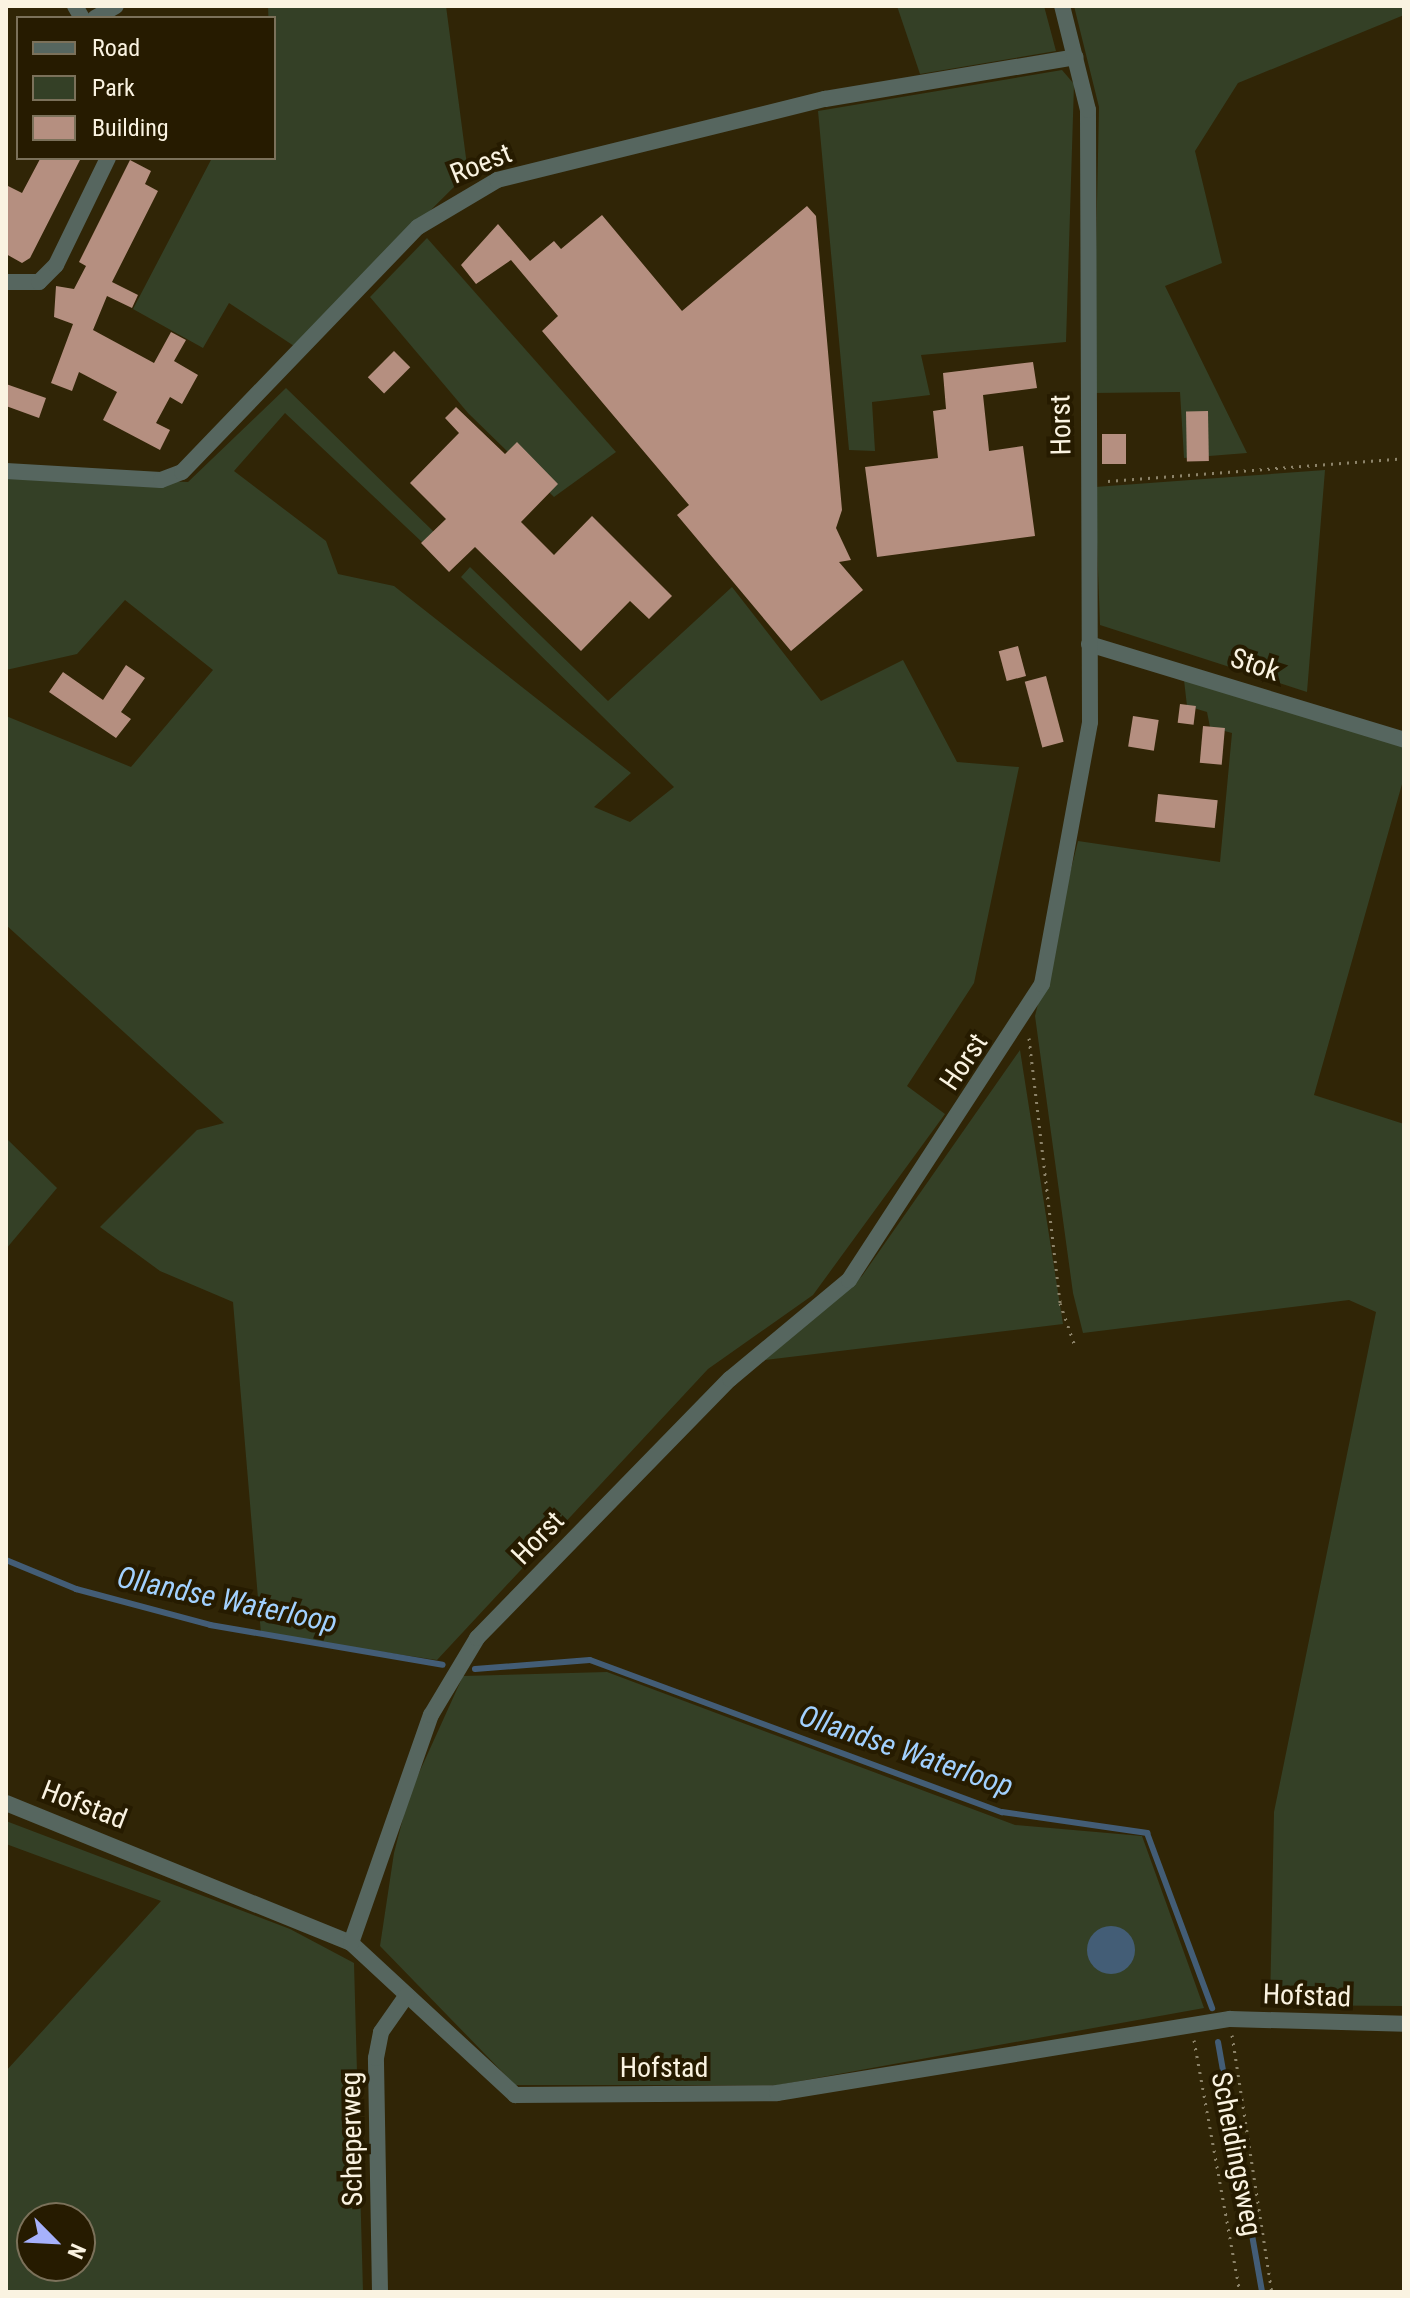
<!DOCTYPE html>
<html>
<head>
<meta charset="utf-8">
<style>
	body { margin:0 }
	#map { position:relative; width:1410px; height:2298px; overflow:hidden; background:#302506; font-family:"Roboto Condensed",sans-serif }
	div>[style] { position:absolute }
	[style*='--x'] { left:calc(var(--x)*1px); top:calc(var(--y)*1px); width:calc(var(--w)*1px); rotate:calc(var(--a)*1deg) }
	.green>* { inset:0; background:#344026 }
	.water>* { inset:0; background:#435d76 }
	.round { border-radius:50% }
	.stream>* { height:6px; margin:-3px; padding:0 3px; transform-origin:3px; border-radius:3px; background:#435d76 }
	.building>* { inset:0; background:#b58f80; transform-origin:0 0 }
	.path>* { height:3px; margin-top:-1.5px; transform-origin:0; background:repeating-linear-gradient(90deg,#8c8369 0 2px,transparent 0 8px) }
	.street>* { height:16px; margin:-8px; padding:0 8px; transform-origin:8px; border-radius:8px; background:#56665f }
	span { translate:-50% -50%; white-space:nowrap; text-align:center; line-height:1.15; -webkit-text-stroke:8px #261b00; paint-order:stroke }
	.street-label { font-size:28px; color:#faf3e1 }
	.water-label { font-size:30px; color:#a2d1ff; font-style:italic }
	.frame { position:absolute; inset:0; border:8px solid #faf3e1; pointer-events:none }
	.legend { position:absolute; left:16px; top:16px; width:260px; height:144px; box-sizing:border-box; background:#261b00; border:2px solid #7b715a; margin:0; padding:10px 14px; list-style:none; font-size:24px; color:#faf3e1 }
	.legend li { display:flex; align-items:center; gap:16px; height:40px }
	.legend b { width:40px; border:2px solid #7b715a }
	.north { position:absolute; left:16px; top:2202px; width:80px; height:80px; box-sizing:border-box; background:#261b00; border:2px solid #7b715a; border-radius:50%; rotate:114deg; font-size:22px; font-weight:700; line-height:32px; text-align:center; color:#faf3e1 }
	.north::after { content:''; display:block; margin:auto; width:28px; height:36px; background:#a6b1fc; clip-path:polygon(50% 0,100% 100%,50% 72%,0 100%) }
</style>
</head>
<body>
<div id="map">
	<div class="green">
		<i style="clip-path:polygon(268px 6px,446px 6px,468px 173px,294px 346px,229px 303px,203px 348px,133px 309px,212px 158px,274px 158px)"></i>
		<i style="clip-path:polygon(897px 6px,1044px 6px,1056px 51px,920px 74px)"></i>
		<i style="clip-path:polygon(1074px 6px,1404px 6px,1404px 15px,1238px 83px,1195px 151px,1222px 263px,1165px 286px,1247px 453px,1184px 458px,1180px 392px,1093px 393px,1099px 107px)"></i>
		<i style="clip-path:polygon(1062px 70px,1074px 84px,1066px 342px,921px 355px,930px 395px,872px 402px,875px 451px,849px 450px,818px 111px)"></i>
		<i style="clip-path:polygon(427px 238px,616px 452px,554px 497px,468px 413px,370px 297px)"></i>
		<i style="clip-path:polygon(286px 388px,434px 532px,423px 543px,285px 413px,234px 471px,326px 541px,338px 574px,394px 586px,631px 773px,594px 807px,630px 822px,674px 787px,461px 577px,470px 567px,608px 701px,732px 587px,821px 701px,903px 660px,957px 762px,1019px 767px,974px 983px,907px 1086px,945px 1114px,813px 1295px,708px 1369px,437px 1660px,261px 1634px,233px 1302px,160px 1271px,100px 1227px,197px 1130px,224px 1123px,6px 925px,6px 716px,131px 767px,213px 670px,125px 600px,77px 654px,6px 670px,6px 475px,188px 482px)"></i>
		<i style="clip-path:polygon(1325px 470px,1307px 692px,1100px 625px,1095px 487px)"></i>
		<i style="clip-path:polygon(1184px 680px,1404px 747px,1404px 777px,1314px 1095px,1404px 1124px,1404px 2006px,1270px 2005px,1274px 1812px,1376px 1312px,1349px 1300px,1083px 1333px,1073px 1293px,1035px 1016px,1078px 841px,1220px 862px,1232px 733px,1210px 727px,1207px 712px,1187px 706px)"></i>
		<i style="clip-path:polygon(1020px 1050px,1063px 1324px,765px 1360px,862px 1276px)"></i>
		<i style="clip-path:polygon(6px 1138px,57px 1188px,6px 1249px)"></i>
		<i style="clip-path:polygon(607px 1672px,1015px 1825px,1142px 1836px,1204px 2008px,778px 2085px,515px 2085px,380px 1946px,394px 1853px,409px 1795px,463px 1676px)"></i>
		<i style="clip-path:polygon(evenodd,6px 1821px,290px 1929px,354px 1963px,363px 2292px,6px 2292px,6px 2071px,161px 1901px,6px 1844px,6px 1821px,32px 2218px,80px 2218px,80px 2266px,32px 2266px,32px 2218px)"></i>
	</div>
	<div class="water">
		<i class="round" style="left:1087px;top:1926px;width:48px;height:48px"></i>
	</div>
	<div class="stream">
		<i style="--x:6;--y:1560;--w:76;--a:22.5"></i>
		<i style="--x:76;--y:1589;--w:139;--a:15"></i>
		<i style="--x:210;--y:1625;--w:236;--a:9.7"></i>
		<i style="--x:475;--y:1669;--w:115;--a:-4.5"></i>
		<i style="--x:590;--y:1660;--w:439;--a:20.3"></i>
		<i style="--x:1002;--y:1812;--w:147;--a:8.2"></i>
		<i style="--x:1147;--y:1833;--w:187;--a:69.6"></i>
		<i style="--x:1218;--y:2042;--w:254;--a:80"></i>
	</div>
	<div class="building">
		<i style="clip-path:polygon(81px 158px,30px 258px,22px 263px,6px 254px,6px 185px,22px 193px,40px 159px)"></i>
		<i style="clip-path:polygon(130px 160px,151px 171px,145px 184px,158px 191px,112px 282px,138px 295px,132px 308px,107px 296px,93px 330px,154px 363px,171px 332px,186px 340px,174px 361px,198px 375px,182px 404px,170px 397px,156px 423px,170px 430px,160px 450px,103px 420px,117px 392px,79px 372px,72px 391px,51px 383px,73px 324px,54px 317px,56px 286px,74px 289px,86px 266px,79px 262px)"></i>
		<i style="clip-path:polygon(807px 206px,816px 216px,842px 510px,836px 528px,851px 560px,839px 562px,863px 590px,791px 651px,677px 515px,689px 505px,542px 331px,558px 316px,511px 260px,476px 284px,461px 265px,498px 224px,530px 261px,554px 241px,561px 249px,602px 215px,682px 311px)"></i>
		<i style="left:394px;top:351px;width:23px;height:37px;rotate:45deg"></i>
		<i style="clip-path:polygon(1033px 362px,1037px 388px,983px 395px,989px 451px,1023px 446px,1035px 536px,877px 557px,865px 467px,938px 458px,933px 411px,946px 409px,943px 373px)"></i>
		<i style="clip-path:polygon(6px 384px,46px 398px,39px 418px,6px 406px)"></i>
		<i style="clip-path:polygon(456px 407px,505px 454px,517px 442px,558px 484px,521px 522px,554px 555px,592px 516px,672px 596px,649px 619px,630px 601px,581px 651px,475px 547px,449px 572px,421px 543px,446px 519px,410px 483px,459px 433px,445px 418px)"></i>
		<i style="left:1208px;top:411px;width:50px;height:22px;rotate:89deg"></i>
		<i style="left:1102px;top:434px;width:24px;height:30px"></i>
		<i style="left:1018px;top:646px;width:31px;height:20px;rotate:75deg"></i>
		<i style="clip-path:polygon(126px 665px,145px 678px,121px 712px,131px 719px,116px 738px,49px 692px,63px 672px,103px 700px)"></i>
		<i style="left:1046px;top:676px;width:68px;height:22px;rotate:75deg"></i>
		<i style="left:1180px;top:704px;width:16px;height:19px;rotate:7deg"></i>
		<i style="left:1133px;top:716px;width:26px;height:31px;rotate:9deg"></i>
		<i style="left:1203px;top:726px;width:22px;height:37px;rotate:5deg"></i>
		<i style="left:1158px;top:794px;width:60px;height:28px;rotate:6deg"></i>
	</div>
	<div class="path">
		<i style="--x:1108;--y:481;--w:297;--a:-4.4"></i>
		<i style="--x:1029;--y:1038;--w:267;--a:83.3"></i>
		<i style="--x:1060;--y:1303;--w:46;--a:70.8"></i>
		<i style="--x:1232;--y:2035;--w:260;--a:81.2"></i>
		<i style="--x:1194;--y:2040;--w:256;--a:79.7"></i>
	</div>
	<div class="street">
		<i style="--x:75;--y:6;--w:14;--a:60"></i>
		<i style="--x:95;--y:18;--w:24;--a:-30"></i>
		<i style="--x:6;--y:282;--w:33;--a:0"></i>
		<i style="--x:39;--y:282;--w:24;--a:-45"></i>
		<i style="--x:56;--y:265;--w:119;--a:-64.1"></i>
		<i style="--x:6;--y:471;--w:155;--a:3.3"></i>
		<i style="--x:161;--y:480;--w:22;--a:-21"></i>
		<i style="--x:182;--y:472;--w:340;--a:-46.1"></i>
		<i style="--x:418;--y:227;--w:92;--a:-30.7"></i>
		<i style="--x:497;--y:180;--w:338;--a:-13.9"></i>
		<i style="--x:825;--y:99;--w:254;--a:-9.5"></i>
		<i style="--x:1089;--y:644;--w:329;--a:16.9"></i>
		<i style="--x:6;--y:1803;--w:372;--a:22.1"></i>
		<i style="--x:351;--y:1943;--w:224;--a:42.8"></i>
		<i style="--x:515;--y:2095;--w:262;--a:-0.4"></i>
		<i style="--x:777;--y:2093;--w:459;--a:-9.3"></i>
		<i style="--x:1230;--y:2019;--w:174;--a:1.6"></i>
		<i style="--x:351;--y:1943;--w:242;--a:-70.7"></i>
		<i style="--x:431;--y:1715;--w:90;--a:-59.1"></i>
		<i style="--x:477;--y:1638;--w:362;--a:-45.7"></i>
		<i style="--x:730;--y:1379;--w:155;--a:-39.8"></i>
		<i style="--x:849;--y:1280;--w:353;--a:-56.9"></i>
		<i style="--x:1042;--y:984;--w:266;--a:-79.6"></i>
		<i style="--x:1090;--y:722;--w:612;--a:-90.19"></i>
		<i style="--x:1088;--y:110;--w:107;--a:-104"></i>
		<i style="--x:380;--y:2292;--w:234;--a:-91"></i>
		<i style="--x:376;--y:2058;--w:26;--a:-79"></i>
		<i style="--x:381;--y:2032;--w:45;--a:-54.9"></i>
	</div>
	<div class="street-label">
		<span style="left:481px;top:164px;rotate:-22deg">Roest</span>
		<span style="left:1061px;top:425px;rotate:-91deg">Horst</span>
		<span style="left:1255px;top:665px;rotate:18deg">Stok</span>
		<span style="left:964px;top:1062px;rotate:-56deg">Horst</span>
		<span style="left:538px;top:1538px;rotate:-46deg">Horst</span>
		<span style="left:84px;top:1805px;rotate:21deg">Hofstad</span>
		<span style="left:1307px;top:1996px;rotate:2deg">Hofstad</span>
		<span style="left:664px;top:2068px">Hofstad</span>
		<span style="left:352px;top:2139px;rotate:-91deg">Scheperweg</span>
		<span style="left:1236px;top:2154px;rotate:79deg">Scheidingsweg</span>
	</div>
	<div class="water-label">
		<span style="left:227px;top:1600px;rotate:12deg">Ollandse Waterloop</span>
		<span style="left:906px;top:1751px;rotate:19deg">Ollandse Waterloop</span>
	</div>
	<div class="frame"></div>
	<ul class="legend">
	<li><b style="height:10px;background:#56665f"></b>Road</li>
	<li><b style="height:22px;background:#344026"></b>Park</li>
	<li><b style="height:22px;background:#b58f80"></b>Building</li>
	</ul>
	<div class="north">N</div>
</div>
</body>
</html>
